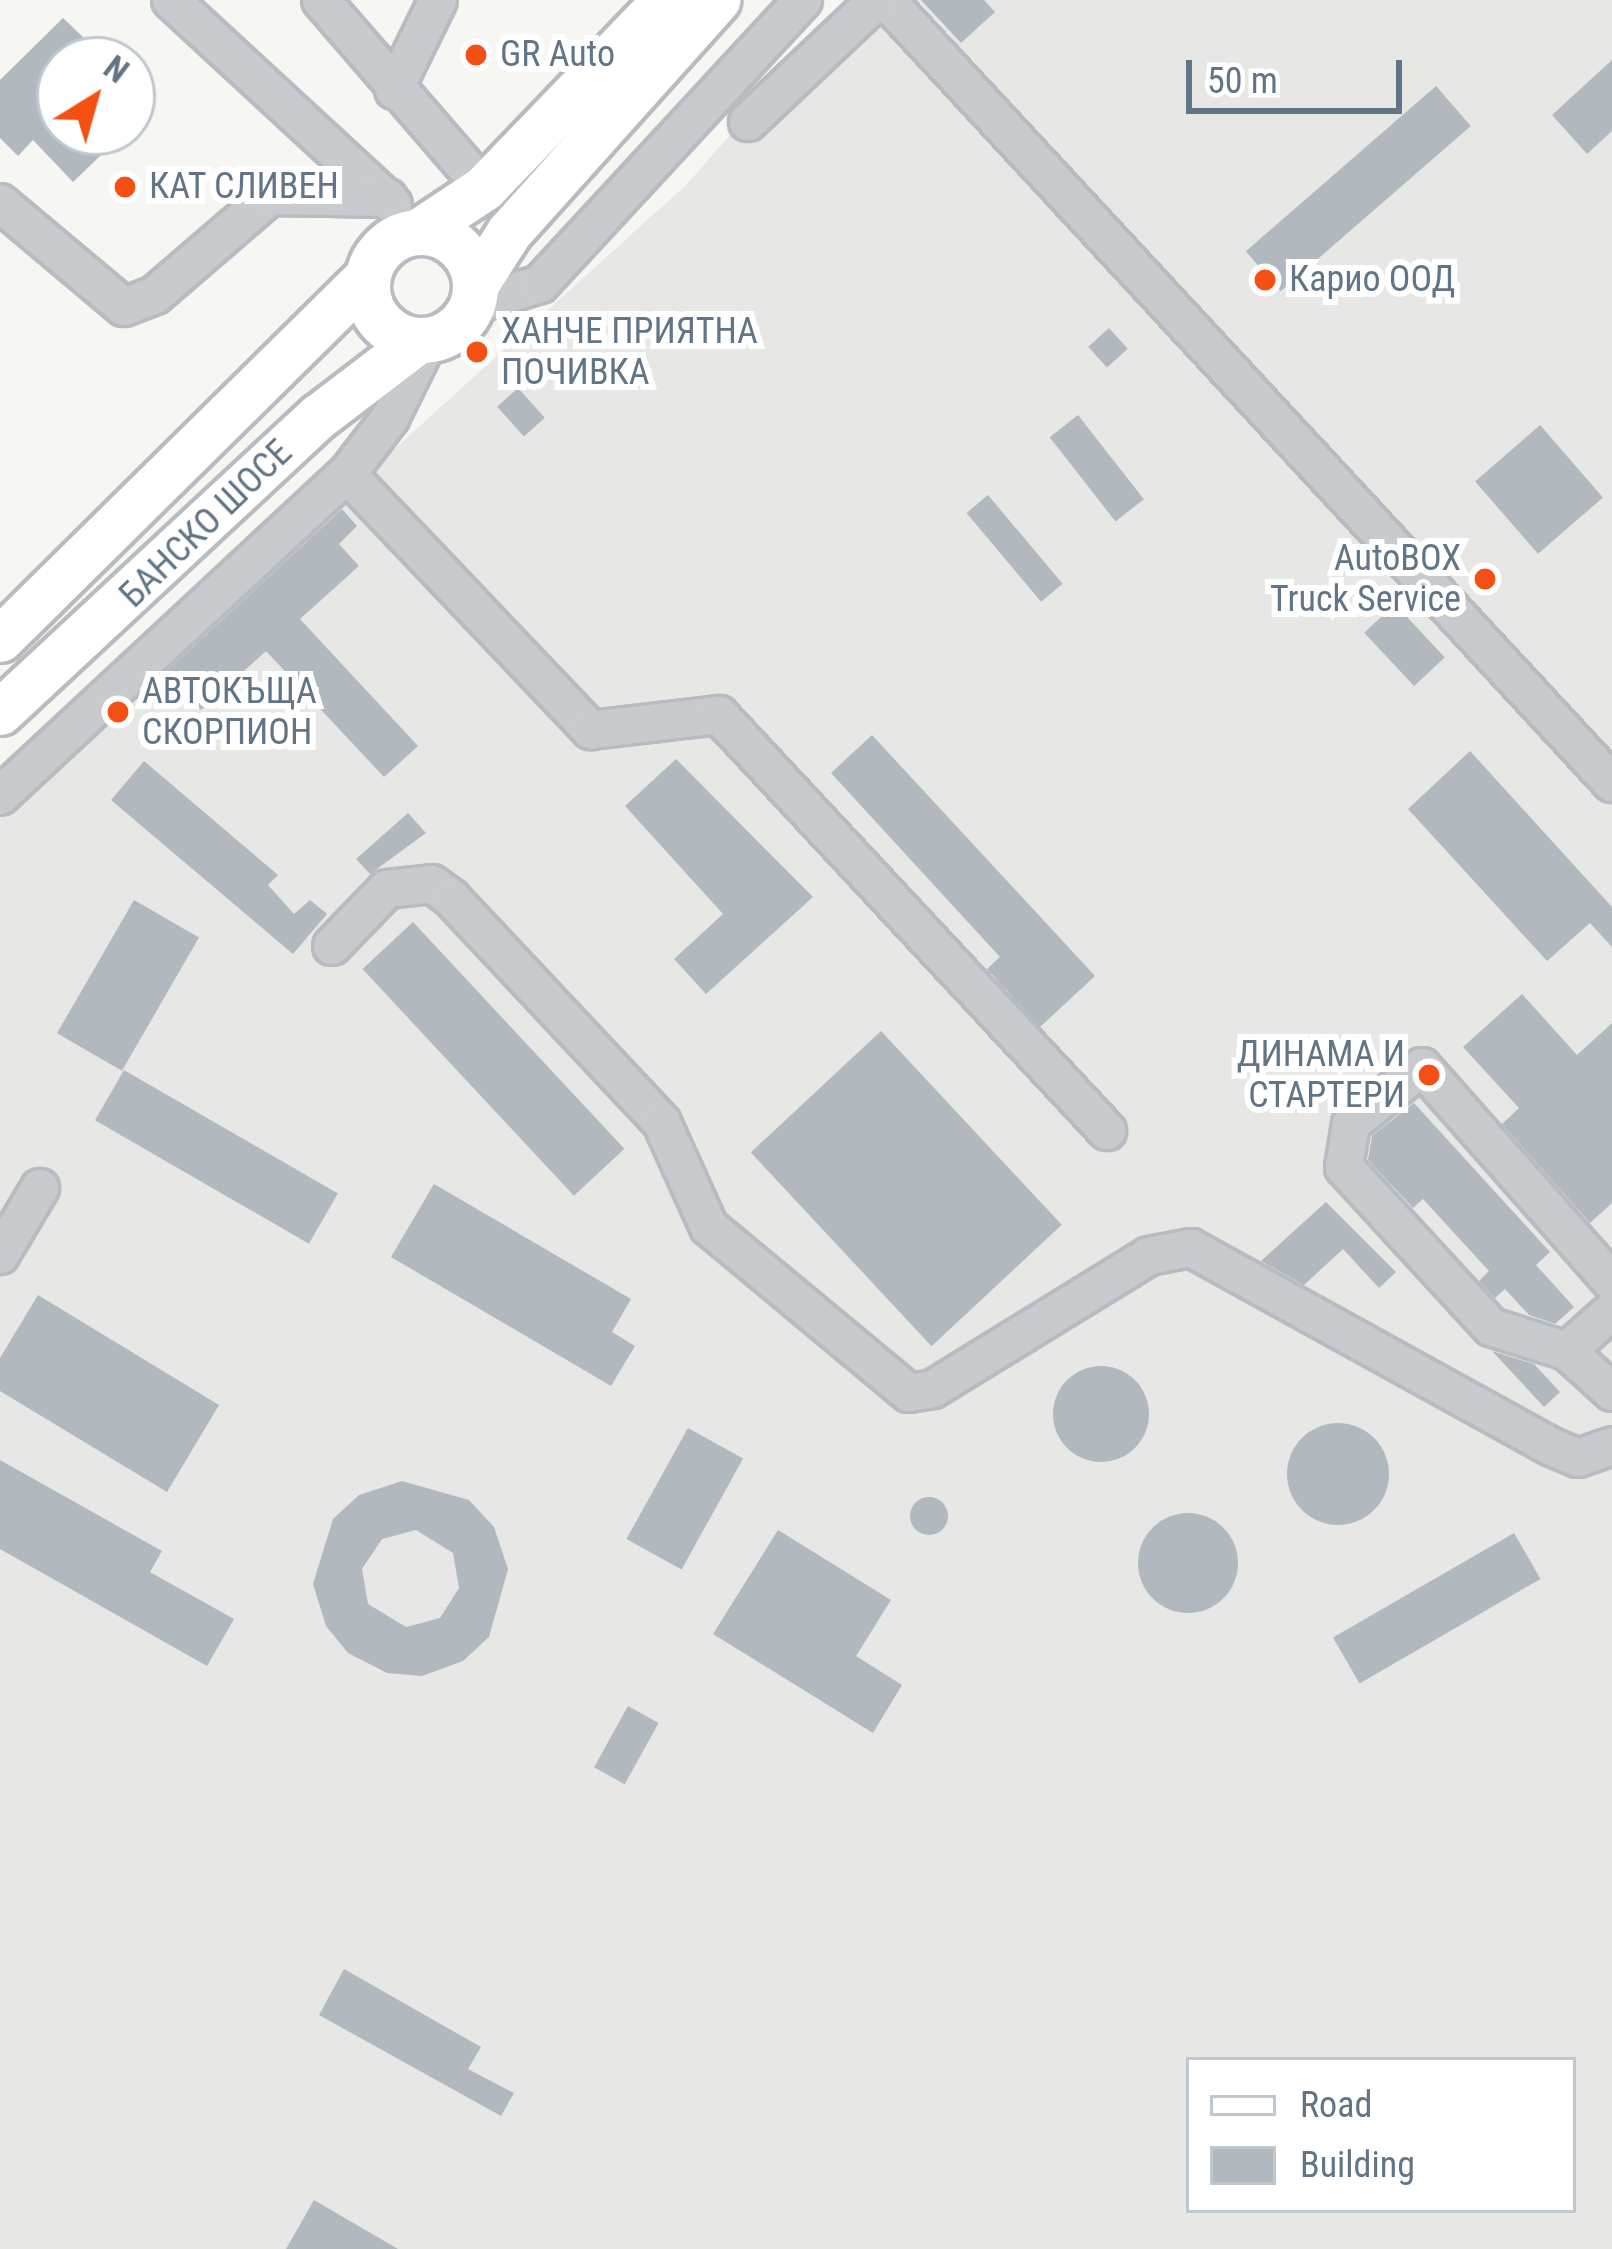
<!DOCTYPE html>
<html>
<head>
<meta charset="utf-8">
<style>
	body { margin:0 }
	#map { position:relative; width:1612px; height:2249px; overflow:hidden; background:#f6f6f2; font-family:"Roboto Condensed",sans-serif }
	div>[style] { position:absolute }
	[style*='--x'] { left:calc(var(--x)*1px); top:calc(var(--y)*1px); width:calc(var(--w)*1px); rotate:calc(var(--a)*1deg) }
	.built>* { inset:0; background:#e7e8e6 }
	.building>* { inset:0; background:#b1b8be; transform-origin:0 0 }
	.round { border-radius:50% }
	.roads { filter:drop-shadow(3px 0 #b8bcc0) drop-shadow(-3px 0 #b8bcc0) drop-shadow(0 3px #b8bcc0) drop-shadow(0 -3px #b8bcc0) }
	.minor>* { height:36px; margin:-18px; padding:0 18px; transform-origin:18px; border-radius:18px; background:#c8cbce }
	.major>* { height:45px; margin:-22.5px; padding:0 22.5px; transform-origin:22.5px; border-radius:22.5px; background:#fff }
	.major>.ring { margin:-22.5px; padding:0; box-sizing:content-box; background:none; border:45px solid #fff; border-radius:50% }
	.dots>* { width:33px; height:33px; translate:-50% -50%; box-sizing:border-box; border:6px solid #fff; border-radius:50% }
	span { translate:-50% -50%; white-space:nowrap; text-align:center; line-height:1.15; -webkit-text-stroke:12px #fff; paint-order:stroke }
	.poi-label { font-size:36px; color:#627587 }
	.left { translate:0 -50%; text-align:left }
	.right { translate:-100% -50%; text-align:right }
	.street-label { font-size:36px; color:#627587 }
	.legend { position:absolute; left:1186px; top:2057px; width:390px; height:156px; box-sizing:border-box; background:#fff; border:3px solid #c0c8cf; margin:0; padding:15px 21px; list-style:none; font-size:36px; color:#627587 }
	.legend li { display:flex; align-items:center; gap:24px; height:60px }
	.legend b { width:60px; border:3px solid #c0c8cf }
	.north { position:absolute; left:36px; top:36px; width:120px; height:120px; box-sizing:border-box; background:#fff; border:3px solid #c0c8cf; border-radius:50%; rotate:37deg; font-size:33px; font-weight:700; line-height:48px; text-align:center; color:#627587 }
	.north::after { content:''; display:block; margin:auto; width:42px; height:54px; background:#f55014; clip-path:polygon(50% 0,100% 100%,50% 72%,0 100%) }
	.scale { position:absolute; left:1186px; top:60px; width:216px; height:54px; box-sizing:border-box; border:6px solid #627587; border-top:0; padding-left:15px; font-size:36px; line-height:42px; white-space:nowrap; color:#627587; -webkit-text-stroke:9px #fff; paint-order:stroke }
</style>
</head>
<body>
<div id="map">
	<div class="built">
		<i style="clip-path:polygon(evenodd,849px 0,1612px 0,1612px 2249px,0 2249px,0 806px,687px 184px,849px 0,1189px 2060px,1573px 2060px,1573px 2210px,1189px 2210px,1189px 2060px)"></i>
	</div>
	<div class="building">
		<i style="clip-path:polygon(921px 0,984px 0,995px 12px,961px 43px)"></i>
		<i style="clip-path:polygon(63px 18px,107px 60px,60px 60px,60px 132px,125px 132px,73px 182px,33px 140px,18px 156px,0 138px,0 80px)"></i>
		<i style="clip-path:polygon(1612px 60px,1612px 131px,1587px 154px,1552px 115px)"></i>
		<i style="left:1436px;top:86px;width:53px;height:252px;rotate:49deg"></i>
		<i style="left:1109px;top:328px;width:28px;height:28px;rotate:48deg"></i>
		<i style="left:518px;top:388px;width:40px;height:28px;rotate:48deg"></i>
		<i style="left:1078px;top:415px;width:107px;height:36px;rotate:52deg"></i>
		<i style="left:1540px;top:425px;width:96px;height:86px;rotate:49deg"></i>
		<i style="left:988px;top:495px;width:116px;height:28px;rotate:50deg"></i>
		<i style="clip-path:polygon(342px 509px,357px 526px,339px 544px,359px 566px,300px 619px,418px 746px,384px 777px,266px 651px,201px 710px,166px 672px)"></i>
		<i style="left:1395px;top:604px;width:73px;height:42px;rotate:47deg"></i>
		<i style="clip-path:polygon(872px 735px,1095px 976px,1040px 1027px,987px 969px,1000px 957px,831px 773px)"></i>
		<i style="clip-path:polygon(1470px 751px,1612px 907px,1612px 947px,1590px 923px,1547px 961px,1408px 809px)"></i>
		<i style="clip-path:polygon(676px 759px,813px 897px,706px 994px,674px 959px,723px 914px,625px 806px)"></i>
		<i style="clip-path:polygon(144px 761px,278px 875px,268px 885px,294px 914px,310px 900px,327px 914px,293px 954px,111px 800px)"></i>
		<i style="clip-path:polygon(408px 813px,426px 833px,370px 874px,356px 859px)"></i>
		<i style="left:134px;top:900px;width:75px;height:154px;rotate:30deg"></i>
		<i style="left:413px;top:922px;width:310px;height:69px;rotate:47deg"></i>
		<i style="clip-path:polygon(1522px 994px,1577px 1055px,1612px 1023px,1612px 1203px,1590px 1223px,1502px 1124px,1519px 1108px,1463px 1047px)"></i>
		<i style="left:881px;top:1031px;width:265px;height:178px;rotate:47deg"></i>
		<i style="left:124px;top:1070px;width:247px;height:58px;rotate:30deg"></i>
		<i style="clip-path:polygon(1414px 1103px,1550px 1252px,1536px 1265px,1574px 1307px,1555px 1324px,1529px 1315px,1505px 1289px,1495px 1298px,1479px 1281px,1489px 1271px,1423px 1199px,1413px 1208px,1368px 1160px,1372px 1136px)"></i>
		<i style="clip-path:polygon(434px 1184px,631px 1299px,612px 1332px,635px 1346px,611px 1386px,391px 1257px)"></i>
		<i style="clip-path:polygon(1326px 1202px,1396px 1272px,1379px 1288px,1343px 1249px,1304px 1285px,1261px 1261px)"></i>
		<i style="clip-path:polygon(38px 1295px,219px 1405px,167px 1492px,0 1391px,0 1358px)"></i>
		<i style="clip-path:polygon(1492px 1351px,1534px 1364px,1560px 1392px,1544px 1407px)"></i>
		<i class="round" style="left:1053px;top:1366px;width:96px;height:96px"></i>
		<i class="round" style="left:1287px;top:1423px;width:102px;height:102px"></i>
		<i style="left:688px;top:1428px;width:63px;height:127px;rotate:29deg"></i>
		<i style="clip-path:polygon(0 1460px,162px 1551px,150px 1572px,234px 1619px,207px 1666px,0 1549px)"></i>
		<i style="clip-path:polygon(evenodd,402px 1481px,469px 1500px,494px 1527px,508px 1569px,489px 1637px,463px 1661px,422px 1676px,387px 1673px,348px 1653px,326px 1626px,313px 1584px,333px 1519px,359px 1495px,402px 1481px,416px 1530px,453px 1553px,459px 1588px,440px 1618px,406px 1627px,368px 1604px,362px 1569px,382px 1539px,416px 1530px)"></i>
		<i class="round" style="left:910px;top:1497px;width:38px;height:38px"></i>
		<i class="round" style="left:1138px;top:1513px;width:100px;height:100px"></i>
		<i style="clip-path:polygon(778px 1530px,891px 1600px,856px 1656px,902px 1685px,873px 1733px,713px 1634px)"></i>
		<i style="left:1514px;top:1533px;width:53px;height:209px;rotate:60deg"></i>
		<i style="left:628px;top:1706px;width:35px;height:70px;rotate:29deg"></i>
		<i style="clip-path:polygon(344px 1969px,481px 2047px,468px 2069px,514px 2093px,501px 2116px,319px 2015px)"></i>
		<i style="clip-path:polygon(314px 2200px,398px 2249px,286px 2249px)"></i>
	</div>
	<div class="roads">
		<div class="minor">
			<i style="--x:171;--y:0;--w:302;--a:42.7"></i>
			<i style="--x:321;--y:0;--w:249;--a:49.1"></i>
			<i style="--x:886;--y:0;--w:1068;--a:47.16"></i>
			<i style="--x:394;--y:90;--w:100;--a:-63.9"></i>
			<i style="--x:748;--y:122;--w:178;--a:-43.4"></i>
			<i style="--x:0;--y:203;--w:162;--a:40"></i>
			<i style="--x:124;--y:307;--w:33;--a:-21"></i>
			<i style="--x:155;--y:295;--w:152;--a:-40.7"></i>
			<i style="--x:270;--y:196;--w:118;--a:1"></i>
			<i style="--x:473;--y:305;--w:70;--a:-17.4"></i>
			<i style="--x:540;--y:284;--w:387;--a:-47.2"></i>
			<i style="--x:428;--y:341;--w:86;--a:116.3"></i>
			<i style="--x:390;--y:418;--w:71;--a:127.5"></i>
			<i style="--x:347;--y:474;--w:354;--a:46.4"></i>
			<i style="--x:591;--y:730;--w:129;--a:-6.7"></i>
			<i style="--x:719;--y:715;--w:569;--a:46.99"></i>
			<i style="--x:0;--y:796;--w:473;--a:-42.9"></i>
			<i style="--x:332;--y:946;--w:79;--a:-46"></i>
			<i style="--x:387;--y:889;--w:45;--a:-6.3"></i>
			<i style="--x:432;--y:884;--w:24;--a:36"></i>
			<i style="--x:451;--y:898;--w:308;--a:46.8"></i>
			<i style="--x:662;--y:1123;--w:114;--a:65.7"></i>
			<i style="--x:709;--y:1227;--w:260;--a:39.7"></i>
			<i style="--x:909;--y:1393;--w:24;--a:-9"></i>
			<i style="--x:933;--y:1389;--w:254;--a:-31.6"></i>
			<i style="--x:1149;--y:1256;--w:43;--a:-10.8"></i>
			<i style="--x:1191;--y:1248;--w:412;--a:28.9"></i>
			<i style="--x:1552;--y:1447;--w:28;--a:23"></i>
			<i style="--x:1578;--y:1458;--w:36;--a:-19"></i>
			<i style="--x:0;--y:1255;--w:78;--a:-59.2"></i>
			<i style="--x:1612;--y:1282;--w:287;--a:-131.5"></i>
			<i style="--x:1422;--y:1067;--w:91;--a:141.2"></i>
			<i style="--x:1351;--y:1124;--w:44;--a:99.2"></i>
			<i style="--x:1344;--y:1167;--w:217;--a:47.4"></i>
			<i style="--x:1491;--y:1327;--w:80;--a:17.5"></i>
			<i style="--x:1567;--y:1351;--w:61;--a:42.3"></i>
			<i style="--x:1567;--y:1351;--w:60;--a:-41.6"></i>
		</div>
		<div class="major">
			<i style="--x:419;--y:231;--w:78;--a:-33.5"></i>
			<i style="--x:484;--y:188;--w:261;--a:-46.1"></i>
			<i class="ring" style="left:367px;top:232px;width:63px;height:63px"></i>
			<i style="--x:476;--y:284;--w:62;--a:-57.6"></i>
			<i style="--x:509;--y:232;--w:312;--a:-48.1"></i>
			<i style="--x:0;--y:639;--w:514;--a:-44.61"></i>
			<i style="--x:0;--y:712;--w:435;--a:-42.9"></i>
			<i style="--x:319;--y:416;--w:123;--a:-37.4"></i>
		</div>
	</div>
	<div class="dots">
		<i style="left:476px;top:55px;background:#f55014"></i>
		<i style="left:125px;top:187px;background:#f55014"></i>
		<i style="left:1265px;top:280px;background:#f55014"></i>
		<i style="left:477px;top:352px;background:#f55014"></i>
		<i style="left:1485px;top:579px;background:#f55014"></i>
		<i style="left:118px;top:712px;background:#f55014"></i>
		<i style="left:1429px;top:1075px;background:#f55014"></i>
	</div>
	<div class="poi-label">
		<span class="left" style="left:500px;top:55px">GR Auto</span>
		<span class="left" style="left:149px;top:187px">КАТ СЛИВЕН</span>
		<span class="left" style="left:1289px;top:280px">Карио ООД</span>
		<span class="left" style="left:501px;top:352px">ХАНЧЕ ПРИЯТНА<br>ПОЧИВКА</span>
		<span class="right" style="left:1461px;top:579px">AutoBOX<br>Truck Service</span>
		<span class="left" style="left:142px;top:712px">АВТОКЪЩА<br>СКОРПИОН</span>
		<span class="right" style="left:1405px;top:1075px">ДИНАМА И<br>СТАРТЕРИ</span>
	</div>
	<div class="street-label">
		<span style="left:206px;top:524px;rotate:-44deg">БАНСКО ШОСЕ</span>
	</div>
	<ul class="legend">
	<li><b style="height:15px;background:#fff"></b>Road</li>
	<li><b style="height:33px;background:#b1b8be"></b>Building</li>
	</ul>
	<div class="north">N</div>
	<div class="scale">50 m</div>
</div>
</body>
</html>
